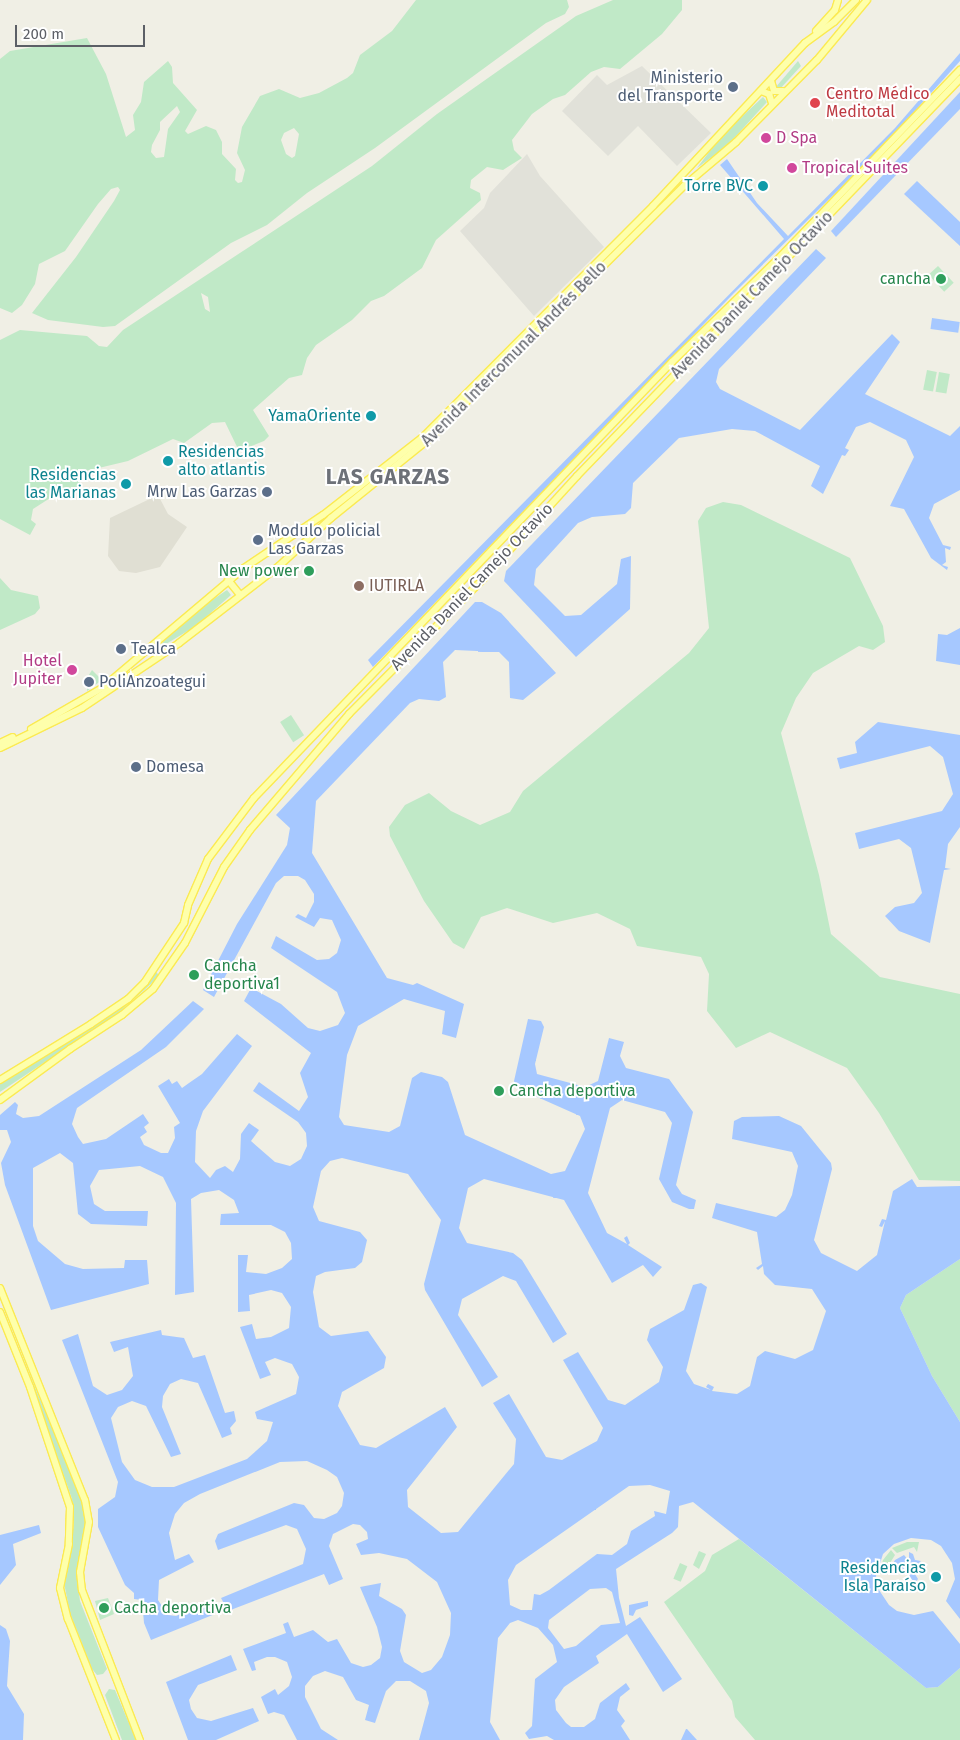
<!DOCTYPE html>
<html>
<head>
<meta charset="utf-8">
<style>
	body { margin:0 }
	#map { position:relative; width:960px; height:1740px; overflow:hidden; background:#f0efe5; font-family:"Fira Sans",sans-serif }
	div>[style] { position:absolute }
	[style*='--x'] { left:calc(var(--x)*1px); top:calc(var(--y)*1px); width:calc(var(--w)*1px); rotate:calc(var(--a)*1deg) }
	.industrial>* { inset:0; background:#e1e1d9 }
	.education>* { inset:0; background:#e0dfd3 }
	.green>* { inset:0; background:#c0e9c7; transform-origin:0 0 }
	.round { border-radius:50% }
	.water>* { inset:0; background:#a6c8ff; transform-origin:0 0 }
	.roads { filter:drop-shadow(1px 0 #fbea52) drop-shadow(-1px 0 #fbea52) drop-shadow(0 1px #fbea52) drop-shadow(0 -1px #fbea52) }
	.major>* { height:6px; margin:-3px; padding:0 3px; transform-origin:3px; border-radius:3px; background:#feffab }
	.dots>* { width:14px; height:14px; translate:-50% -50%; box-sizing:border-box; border:2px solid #fff; border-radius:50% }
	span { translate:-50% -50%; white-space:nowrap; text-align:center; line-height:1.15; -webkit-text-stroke:4px #fff; paint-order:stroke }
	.service-label { font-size:16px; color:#4e5e75 }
	.right { translate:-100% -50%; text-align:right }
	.left { translate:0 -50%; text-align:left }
	.health-label { font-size:16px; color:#be3a42 }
	.hotel-label { font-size:16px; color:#b23c85 }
	.culture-label { font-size:16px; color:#0d838f }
	.leisure-label { font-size:16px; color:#27864d }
	.street-label { font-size:16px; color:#5c5f66 }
	.education-label { font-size:16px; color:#785e54 }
	.district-label { font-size:21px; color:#6d7178; font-weight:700; letter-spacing:1px }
	.scale { position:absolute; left:15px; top:25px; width:130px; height:22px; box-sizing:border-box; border:2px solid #5c5f66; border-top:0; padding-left:6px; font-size:15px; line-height:18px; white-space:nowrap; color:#5c5f66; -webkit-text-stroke:4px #fff; paint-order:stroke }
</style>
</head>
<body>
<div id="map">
	<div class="industrial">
		<i style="clip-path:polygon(642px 66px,711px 133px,677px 166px,638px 126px,608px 156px,562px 111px,597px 75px,607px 85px)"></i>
		<i style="clip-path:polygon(527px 154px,540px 176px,604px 247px,534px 316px,460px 231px,484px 208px,490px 193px)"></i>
	</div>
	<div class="education">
		<i style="clip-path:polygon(158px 495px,168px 514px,187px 527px,160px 567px,136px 573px,119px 571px,108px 556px,110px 518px)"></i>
	</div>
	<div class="green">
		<i style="clip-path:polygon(evenodd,416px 0,567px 0,569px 7px,565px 14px,546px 23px,375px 148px,307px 193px,267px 225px,231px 243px,115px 326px,103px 327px,48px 320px,32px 313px,76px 257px,114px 201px,120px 190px,118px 187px,111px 189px,98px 204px,65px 251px,39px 264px,35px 284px,22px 305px,12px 313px,0 308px,0 59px,10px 51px,87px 38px,106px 74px,126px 137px,135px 130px,133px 115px,141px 102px,144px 82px,168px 61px,172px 67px,173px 83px,197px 110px,185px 131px,188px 134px,206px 126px,216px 130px,222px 142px,222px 154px,236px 169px,235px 180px,238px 183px,242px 182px,245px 170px,237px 153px,242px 127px,260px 96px,279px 89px,300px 98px,319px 93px,347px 78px,353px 73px,360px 55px,392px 31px,416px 0,177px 106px,180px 112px,168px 129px,164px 157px,156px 158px,151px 152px,152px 145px,160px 130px,160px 122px,177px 106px,416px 0,294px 128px,299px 134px,295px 156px,292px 158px,286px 154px,281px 140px,284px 133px,294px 128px)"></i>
		<i style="clip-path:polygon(evenodd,613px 0,682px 0,682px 10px,662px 34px,620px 69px,604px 67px,591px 72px,565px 95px,553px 99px,532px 114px,512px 140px,514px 150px,522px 158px,503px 170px,487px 167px,471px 180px,470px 188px,480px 193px,481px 200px,436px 240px,422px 268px,384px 296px,371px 301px,352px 320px,316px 345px,307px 358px,302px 375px,289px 378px,253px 410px,269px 436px,264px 441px,239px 451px,225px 422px,212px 423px,184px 443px,173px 439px,128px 461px,82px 472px,79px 488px,58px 493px,33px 509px,31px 520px,36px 524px,30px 535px,0 519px,0 340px,20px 330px,87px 336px,99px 346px,107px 347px,123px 330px,372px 166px,437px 114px,576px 16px,613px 0,201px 293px,208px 297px,210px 312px,205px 309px,201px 293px)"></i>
		<i style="clip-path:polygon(798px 61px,801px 66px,779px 90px,775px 88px)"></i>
		<i style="clip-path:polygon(763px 97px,767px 102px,728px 145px,697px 168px,722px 135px)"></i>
		<i style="left:938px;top:266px;width:23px;height:13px;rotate:47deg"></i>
		<i style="left:927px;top:370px;width:10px;height:20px;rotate:11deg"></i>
		<i style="left:939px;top:372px;width:11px;height:20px;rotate:10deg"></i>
		<i style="clip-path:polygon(723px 502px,741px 505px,850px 558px,883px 626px,885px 642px,873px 650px,859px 646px,813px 673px,796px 698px,781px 733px,819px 875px,831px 934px,880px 977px,960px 994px,960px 1181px,919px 1180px,879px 1113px,847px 1068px,770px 1032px,736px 1048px,707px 1011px,709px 974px,701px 957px,637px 946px,630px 929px,597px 913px,553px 923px,507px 908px,481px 917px,464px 949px,453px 943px,424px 901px,390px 836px,389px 827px,405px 805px,429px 793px,451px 811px,480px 825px,510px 812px,523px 791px,689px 653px,709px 628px,698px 521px,706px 508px)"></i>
		<i style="clip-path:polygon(0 578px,11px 590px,38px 596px,40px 608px,35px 614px,0 630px)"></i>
		<i style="clip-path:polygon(227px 590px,231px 595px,196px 626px,156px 650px,184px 619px)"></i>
		<i style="clip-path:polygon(92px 670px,102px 680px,87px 691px,87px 678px)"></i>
		<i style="left:291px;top:715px;width:24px;height:13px;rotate:57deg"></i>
		<i class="round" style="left:188.5px;top:969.5px;width:11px;height:11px"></i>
		<i style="clip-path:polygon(156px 972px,160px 976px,116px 1015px,0 1092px,0 1082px,122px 1005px)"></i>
		<i class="round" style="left:493px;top:1085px;width:12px;height:12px"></i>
		<i style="clip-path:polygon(960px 1259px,960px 1422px,932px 1376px,900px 1308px,906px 1295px)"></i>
		<i style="clip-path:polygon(21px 1354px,81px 1497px,86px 1518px,77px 1575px,80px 1601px,107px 1669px,103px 1674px,97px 1675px,92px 1669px,70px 1613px,64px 1583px,74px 1524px,72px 1499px)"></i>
		<i style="clip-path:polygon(739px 1539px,926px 1688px,938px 1687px,960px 1668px,960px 1740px,755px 1740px,735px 1717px,732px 1701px,664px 1602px,705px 1571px,712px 1555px)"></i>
		<i style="clip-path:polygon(907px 1542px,919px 1542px,917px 1552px,914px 1547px,897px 1553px,892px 1548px)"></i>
		<i style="clip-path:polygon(891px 1550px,895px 1555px,885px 1571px,890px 1574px,879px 1574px,883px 1560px)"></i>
		<i style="clip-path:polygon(699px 1551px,706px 1554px,699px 1569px,693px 1565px)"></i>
		<i style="left:680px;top:1563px;width:8px;height:17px;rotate:23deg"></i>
		<i style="clip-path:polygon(108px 1598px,114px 1614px,100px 1620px,95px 1601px)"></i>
		<i style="clip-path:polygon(109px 1689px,115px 1690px,136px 1740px,122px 1740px,105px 1695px)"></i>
	</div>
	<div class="water">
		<i style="clip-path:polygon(960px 53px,960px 61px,886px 143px,734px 293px,373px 667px,368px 660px,784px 239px,720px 165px,727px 159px,757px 203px,788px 236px,895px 128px)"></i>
		<i style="clip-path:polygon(960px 92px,960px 109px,836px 237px,831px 231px)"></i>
		<i style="clip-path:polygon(917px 181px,960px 222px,960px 246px,904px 194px)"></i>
		<i style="clip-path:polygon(816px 249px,826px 258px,719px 369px,716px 382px,720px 389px,800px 430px,892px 334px,900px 342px,865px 394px,950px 436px,960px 426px,960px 490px,934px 504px,929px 518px,943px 545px,951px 547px,950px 550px,945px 548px,946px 562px,942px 565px,948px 567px,947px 570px,931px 558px,904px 509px,890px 506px,914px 457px,906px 440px,870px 422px,856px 427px,845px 448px,849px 450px,845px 456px,842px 455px,823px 494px,811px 486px,820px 466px,755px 431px,732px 429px,679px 438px,633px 483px,631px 508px,625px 514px,592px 517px,578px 523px,536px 569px,534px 585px,565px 616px,581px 615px,617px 584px,621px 559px,631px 556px,630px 609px,576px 657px,504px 581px,506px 571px)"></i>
		<i style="left:932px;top:318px;width:28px;height:11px;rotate:8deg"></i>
		<i style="clip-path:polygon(evenodd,475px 602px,482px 602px,501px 613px,556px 673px,523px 700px,510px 698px,509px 662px,499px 652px,455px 650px,443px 662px,446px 697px,439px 701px,419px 699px,410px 703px,316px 801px,312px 853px,387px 978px,413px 985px,417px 983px,464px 1004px,456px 1038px,442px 1034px,445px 1011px,404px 999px,358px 1026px,347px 1055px,339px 1117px,344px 1125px,389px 1132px,400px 1126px,412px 1078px,421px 1072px,442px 1077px,448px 1082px,465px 1135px,551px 1174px,565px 1171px,585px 1129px,580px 1116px,517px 1088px,514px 1081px,528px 1019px,541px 1021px,544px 1027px,535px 1064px,537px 1074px,585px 1087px,598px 1081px,609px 1038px,624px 1042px,620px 1056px,626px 1068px,669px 1079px,693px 1112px,676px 1185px,682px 1194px,696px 1200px,694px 1209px,689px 1209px,672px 1202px,659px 1179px,672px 1123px,665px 1112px,622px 1100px,610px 1108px,588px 1193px,607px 1233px,627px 1244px,624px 1238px,627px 1236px,630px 1243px,628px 1245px,662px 1267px,653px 1277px,643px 1265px,612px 1283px,564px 1200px,484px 1179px,468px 1188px,459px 1228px,467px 1243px,513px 1253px,522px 1260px,567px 1334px,553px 1343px,516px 1281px,503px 1276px,462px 1299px,458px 1315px,498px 1377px,482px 1387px,425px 1290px,424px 1284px,441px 1220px,408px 1174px,342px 1158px,330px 1161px,321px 1171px,313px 1207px,319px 1221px,360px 1232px,367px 1240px,362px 1262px,355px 1268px,325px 1272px,316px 1276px,313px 1292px,319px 1327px,331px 1336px,368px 1331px,386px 1357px,384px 1368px,342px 1392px,338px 1406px,360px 1445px,376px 1448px,445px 1407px,457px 1427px,407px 1490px,408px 1507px,441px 1533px,458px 1532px,514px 1464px,516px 1439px,493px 1403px,509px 1394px,546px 1457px,562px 1460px,597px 1441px,603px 1428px,563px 1360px,578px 1352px,608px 1400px,625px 1405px,659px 1382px,663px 1367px,647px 1340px,650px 1329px,684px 1310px,693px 1285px,701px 1283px,707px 1287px,686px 1371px,694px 1384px,711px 1390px,706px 1387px,708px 1384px,714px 1387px,712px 1391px,737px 1394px,750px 1386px,757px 1357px,765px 1351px,795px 1359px,813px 1350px,826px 1311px,812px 1289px,775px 1285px,764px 1274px,763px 1266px,758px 1270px,756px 1268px,762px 1264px,757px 1232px,712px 1218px,716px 1203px,776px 1217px,785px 1210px,792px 1195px,798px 1166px,792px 1152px,732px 1139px,734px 1121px,742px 1117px,779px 1116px,801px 1126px,831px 1163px,832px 1169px,814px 1240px,821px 1253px,857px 1271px,877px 1255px,885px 1221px,882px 1227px,879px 1226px,882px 1219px,886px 1220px,893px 1191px,912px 1179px,917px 1187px,960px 1186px,960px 1259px,906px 1295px,900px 1308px,932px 1376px,960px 1422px,960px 1619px,946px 1601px,955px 1579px,952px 1563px,941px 1546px,931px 1540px,911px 1538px,894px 1544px,883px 1554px,876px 1576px,877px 1587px,889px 1605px,897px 1611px,914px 1615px,933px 1611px,960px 1644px,960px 1668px,938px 1687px,926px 1688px,693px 1502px,679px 1506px,678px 1527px,672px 1533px,616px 1569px,619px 1598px,626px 1626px,640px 1617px,682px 1679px,663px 1692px,627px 1634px,596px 1656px,599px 1663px,564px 1687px,555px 1700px,556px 1710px,566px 1723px,571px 1727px,584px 1727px,595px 1719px,600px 1703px,626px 1683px,630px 1689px,620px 1697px,617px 1710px,625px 1721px,621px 1726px,630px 1740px,554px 1740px,547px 1736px,529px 1739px,525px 1733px,532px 1726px,535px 1679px,557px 1662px,553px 1645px,538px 1628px,518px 1620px,510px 1623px,498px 1638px,490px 1722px,500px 1740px,419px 1740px,429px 1703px,426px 1691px,410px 1681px,396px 1681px,386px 1691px,375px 1723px,365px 1720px,369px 1705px,356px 1700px,343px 1677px,325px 1671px,313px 1676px,305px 1686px,305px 1697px,321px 1729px,338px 1740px,297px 1740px,284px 1715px,274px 1712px,268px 1714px,261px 1697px,275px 1689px,278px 1695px,289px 1686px,292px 1677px,287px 1662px,275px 1657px,267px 1657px,254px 1662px,256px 1670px,252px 1671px,243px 1649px,286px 1633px,283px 1624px,288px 1622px,294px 1637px,313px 1630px,328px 1642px,337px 1639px,351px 1663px,363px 1667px,371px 1665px,380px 1658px,382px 1647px,377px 1627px,360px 1587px,381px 1583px,379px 1596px,402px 1609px,406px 1615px,400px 1651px,404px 1662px,422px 1673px,431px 1670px,442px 1657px,450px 1635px,451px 1613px,437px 1582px,407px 1559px,379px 1553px,361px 1555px,356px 1544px,368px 1539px,367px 1532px,360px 1525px,353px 1524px,333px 1534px,329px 1546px,343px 1579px,329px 1585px,324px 1574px,228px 1611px,221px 1598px,303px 1564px,306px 1549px,297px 1529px,286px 1525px,218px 1550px,215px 1541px,218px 1534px,294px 1503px,304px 1505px,314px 1518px,324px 1519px,337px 1513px,342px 1506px,344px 1493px,337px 1477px,327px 1470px,307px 1461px,280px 1462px,200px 1494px,184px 1503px,175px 1514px,169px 1533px,175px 1560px,189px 1554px,194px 1562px,159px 1580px,158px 1600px,168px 1615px,176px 1616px,211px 1601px,215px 1614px,151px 1640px,144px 1623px,142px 1600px,134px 1599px,134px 1593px,125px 1585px,98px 1527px,98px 1509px,115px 1497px,118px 1482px,62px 1340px,78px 1334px,93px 1386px,107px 1395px,122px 1390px,133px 1376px,128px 1347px,114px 1352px,110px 1342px,161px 1330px,162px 1335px,184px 1338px,193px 1358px,205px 1355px,225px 1413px,234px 1411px,236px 1421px,230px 1428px,232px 1434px,222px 1438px,198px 1383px,181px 1379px,170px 1384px,163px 1396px,162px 1407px,181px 1454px,171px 1457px,146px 1406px,132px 1401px,118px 1407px,111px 1418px,122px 1462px,135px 1480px,152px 1487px,174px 1487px,247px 1459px,267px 1441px,273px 1422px,257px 1419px,255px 1412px,296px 1394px,299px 1377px,292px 1364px,275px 1358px,265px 1362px,271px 1375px,260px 1379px,240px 1327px,252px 1324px,256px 1339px,271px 1337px,289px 1328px,291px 1307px,282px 1293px,271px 1290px,249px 1295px,250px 1311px,238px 1312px,238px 1255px,248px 1255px,246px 1272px,266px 1274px,282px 1268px,292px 1259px,291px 1243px,285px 1232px,271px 1225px,220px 1225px,221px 1214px,239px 1213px,234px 1200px,219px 1190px,201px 1193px,191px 1199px,194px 1292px,175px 1295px,176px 1203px,163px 1177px,140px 1166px,99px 1170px,90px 1186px,94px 1204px,105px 1211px,148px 1211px,147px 1226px,91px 1224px,78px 1214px,73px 1163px,60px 1153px,33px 1168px,33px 1226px,38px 1241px,65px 1264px,83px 1269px,124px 1268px,125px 1260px,147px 1260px,149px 1284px,51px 1310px,5px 1185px,1px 1163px,11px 1142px,7px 1130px,0 1130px,0 1115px,15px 1102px,18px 1105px,16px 1114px,23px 1118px,39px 1116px,141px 1050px,193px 1001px,204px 1009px,166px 1047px,77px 1108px,72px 1124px,78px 1137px,83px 1144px,106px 1139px,143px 1114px,149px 1123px,144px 1127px,147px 1132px,140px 1137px,144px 1145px,161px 1153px,168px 1153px,175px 1138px,174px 1127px,180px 1123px,158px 1086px,169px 1079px,172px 1084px,177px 1081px,182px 1088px,189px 1083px,202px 1074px,237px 1034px,252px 1046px,203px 1111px,196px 1131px,195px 1162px,210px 1178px,216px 1170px,225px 1166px,233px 1172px,240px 1159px,241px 1134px,249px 1123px,259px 1130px,251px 1141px,275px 1162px,290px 1166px,301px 1159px,307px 1146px,306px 1133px,298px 1122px,253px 1091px,259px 1082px,299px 1111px,308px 1097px,300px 1073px,311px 1053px,244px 1001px,251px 988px,281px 1004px,308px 1028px,320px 1031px,338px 1025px,345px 1013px,337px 992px,271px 948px,276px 936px,317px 960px,329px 959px,337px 953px,341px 940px,332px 920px,320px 918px,314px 927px,295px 917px,298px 914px,306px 918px,314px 902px,314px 894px,305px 880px,298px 876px,284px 876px,276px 883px,214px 997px,203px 990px,237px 924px,287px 845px,290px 828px,276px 815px,475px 602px,650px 1485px,670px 1491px,666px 1514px,654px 1511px,655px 1516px,631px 1531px,627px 1544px,612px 1555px,597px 1554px,549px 1590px,540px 1595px,534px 1594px,532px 1610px,521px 1610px,510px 1605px,508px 1580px,516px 1565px,629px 1486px,650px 1485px,475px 602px,606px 1588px,612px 1592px,620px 1623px,601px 1625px,576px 1646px,564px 1649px,548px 1628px,549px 1620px,590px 1589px,606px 1588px)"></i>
		<i style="clip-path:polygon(960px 628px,960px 665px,936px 661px,938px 634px,947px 635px)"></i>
		<i style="clip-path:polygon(878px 722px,960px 735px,960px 827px,948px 844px,945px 868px,951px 869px,944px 870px,930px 943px,899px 931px,885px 916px,895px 907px,914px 903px,922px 893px,911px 848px,899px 839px,859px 849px,855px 833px,942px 811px,953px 794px,943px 757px,930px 746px,840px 769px,837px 758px,857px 753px,855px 742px)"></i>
		<i style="clip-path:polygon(39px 1525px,41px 1533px,13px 1544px,16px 1565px,0 1585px,0 1535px)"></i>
		<i style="clip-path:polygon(909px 1552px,913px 1554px,915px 1560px,921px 1561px,917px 1565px,913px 1562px,909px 1564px,918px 1579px,915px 1583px,902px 1568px,893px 1573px,890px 1569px,895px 1560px,904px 1555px,909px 1561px)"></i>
		<i style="clip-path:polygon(648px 1601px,648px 1606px,636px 1610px,633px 1616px,629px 1615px,629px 1605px)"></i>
		<i style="clip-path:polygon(0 1625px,6px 1629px,10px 1641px,7px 1686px,24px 1714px,23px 1740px,0 1740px)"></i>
		<i style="clip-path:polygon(231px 1655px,237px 1670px,198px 1685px,189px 1700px,191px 1709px,197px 1718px,211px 1721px,253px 1708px,259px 1721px,216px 1740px,188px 1740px,166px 1682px)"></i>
		<i style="clip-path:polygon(686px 1729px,687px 1729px,697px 1740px,681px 1740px)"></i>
	</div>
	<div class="roads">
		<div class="major">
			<i style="--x:816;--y:31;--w:28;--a:-48"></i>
			<i style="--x:835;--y:10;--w:10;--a:-73"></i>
			<i style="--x:771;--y:81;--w:10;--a:73"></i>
			<i style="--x:774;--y:91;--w:9;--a:0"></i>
			<i style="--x:761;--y:91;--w:9;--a:21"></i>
			<i style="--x:769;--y:94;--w:9;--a:72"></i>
			<i style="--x:228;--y:580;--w:19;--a:51"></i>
			<i style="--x:31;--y:729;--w:82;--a:-30"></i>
			<i style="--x:102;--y:688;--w:186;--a:-40.2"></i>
			<i style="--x:244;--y:568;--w:95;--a:-33.9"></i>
			<i style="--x:323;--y:515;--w:127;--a:-38"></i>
			<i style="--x:423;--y:437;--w:326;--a:-45.1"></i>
			<i style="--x:653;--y:206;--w:223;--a:-47"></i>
			<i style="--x:805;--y:43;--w:36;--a:-36"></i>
			<i style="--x:834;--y:22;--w:31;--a:-45"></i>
			<i style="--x:0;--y:743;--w:14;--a:-25"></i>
			<i style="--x:0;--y:748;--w:91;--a:-26"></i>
			<i style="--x:82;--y:708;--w:117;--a:-33.8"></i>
			<i style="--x:179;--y:643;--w:126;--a:-37.6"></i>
			<i style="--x:279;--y:566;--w:71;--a:-42.7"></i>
			<i style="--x:331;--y:518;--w:127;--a:-38.9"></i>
			<i style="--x:430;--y:438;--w:358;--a:-44.8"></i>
			<i style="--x:684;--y:186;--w:68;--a:-40.2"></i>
			<i style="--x:736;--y:142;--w:115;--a:-45.4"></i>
			<i style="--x:817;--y:60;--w:78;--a:-50.2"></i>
			<i style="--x:0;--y:1080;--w:107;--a:-31.6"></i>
			<i style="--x:91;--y:1024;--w:45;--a:-34"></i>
			<i style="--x:128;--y:999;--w:24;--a:-45"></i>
			<i style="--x:145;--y:982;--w:71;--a:-56.5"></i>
			<i style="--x:184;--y:923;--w:18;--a:-77"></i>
			<i style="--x:188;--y:905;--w:50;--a:-66.5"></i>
			<i style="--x:208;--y:859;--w:76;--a:-53"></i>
			<i style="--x:254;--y:798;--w:604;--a:-46.21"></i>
			<i style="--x:672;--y:362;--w:146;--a:-44.2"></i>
			<i style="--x:777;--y:260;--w:264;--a:-46.1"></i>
			<i style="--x:0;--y:1100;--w:87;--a:-36.1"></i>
			<i style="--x:70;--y:1049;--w:62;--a:-33.2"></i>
			<i style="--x:122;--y:1015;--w:40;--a:-40"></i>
			<i style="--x:153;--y:989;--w:56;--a:-55.2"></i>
			<i style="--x:185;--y:943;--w:85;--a:-62.8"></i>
			<i style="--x:224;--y:867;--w:45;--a:-54.9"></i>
			<i style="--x:250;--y:830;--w:153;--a:-49.5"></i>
			<i style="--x:349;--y:714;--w:192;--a:-45.2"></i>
			<i style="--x:484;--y:578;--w:138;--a:-47.6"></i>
			<i style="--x:577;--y:476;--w:552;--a:-46.03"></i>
			<i style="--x:0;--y:1288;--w:228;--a:68.2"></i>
			<i style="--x:85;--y:1500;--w:22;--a:80"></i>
			<i style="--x:89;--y:1522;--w:51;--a:100.2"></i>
			<i style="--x:80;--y:1572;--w:18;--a:84"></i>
			<i style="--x:82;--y:1590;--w:161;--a:68.9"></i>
			<i style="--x:0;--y:1312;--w:81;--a:68.2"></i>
			<i style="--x:30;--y:1387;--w:126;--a:71.6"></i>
			<i style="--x:70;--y:1507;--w:37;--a:92"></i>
			<i style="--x:69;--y:1544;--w:45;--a:101.6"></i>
			<i style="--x:60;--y:1588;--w:32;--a:76"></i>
			<i style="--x:68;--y:1619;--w:130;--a:68.4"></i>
		</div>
	</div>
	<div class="dots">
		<i style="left:733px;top:87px;background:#5c6f8a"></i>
		<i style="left:815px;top:103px;background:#e0444e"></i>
		<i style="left:766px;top:138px;background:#d1479c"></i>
		<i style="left:792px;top:168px;background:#d1479c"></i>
		<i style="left:763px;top:186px;background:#0f9aa8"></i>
		<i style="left:941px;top:279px;background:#2e9e5b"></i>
		<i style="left:371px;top:416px;background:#0f9aa8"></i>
		<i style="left:168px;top:461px;background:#0f9aa8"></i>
		<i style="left:126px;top:484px;background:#0f9aa8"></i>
		<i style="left:267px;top:492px;background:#5c6f8a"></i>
		<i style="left:258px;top:540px;background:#5c6f8a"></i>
		<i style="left:309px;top:571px;background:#2e9e5b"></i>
		<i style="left:359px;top:586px;background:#8d6e63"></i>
		<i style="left:121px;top:649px;background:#5c6f8a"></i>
		<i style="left:72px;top:670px;background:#d1479c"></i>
		<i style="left:89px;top:682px;background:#5c6f8a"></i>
		<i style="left:136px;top:767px;background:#5c6f8a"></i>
		<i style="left:194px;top:975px;background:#2e9e5b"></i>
		<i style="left:499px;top:1091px;background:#2e9e5b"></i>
		<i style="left:936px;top:1577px;background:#0f9aa8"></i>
		<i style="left:104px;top:1608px;background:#2e9e5b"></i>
	</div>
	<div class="service-label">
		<span class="right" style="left:723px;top:87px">Ministerio<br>del Transporte</span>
		<span class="right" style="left:257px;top:492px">Mrw Las Garzas</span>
		<span class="left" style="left:268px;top:540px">Modulo policial<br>Las Garzas</span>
		<span class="left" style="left:131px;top:649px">Tealca</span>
		<span class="left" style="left:99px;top:682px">PoliAnzoategui</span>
		<span class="left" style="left:146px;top:767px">Domesa</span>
	</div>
	<div class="health-label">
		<span class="left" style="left:826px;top:103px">Centro Médico<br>Meditotal</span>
	</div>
	<div class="hotel-label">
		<span class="left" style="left:776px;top:138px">D Spa</span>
		<span class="left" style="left:802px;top:168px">Tropical Suites</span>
		<span class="right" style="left:62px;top:670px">Hotel<br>Jupiter</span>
	</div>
	<div class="culture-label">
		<span class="right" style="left:753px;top:186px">Torre BVC</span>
		<span class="right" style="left:361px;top:416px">YamaOriente</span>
		<span class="left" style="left:178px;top:461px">Residencias<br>alto atlantis</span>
		<span class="right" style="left:116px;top:484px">Residencias<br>las Marianas</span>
		<span class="right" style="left:926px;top:1577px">Residencias<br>Isla Paraíso</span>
	</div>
	<div class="leisure-label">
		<span class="right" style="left:931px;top:279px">cancha</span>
		<span class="right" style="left:299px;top:571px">New power</span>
		<span class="left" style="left:204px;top:975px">Cancha<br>deportiva1</span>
		<span class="left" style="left:509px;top:1091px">Cancha deportiva</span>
		<span class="left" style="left:114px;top:1608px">Cacha deportiva</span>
	</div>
	<div class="street-label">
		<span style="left:752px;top:295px;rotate:-46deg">Avenida Daniel Camejo Octavio</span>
		<span style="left:514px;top:354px;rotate:-45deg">Avenida Intercomunal Andrés Bello</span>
		<span style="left:472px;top:587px;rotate:-46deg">Avenida Daniel Camejo Octavio</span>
	</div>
	<div class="education-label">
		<span class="left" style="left:369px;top:586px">IUTIRLA</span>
	</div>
	<div class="district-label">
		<span style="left:388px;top:477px">LAS GARZAS</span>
	</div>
	<div class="scale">200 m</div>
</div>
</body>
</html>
